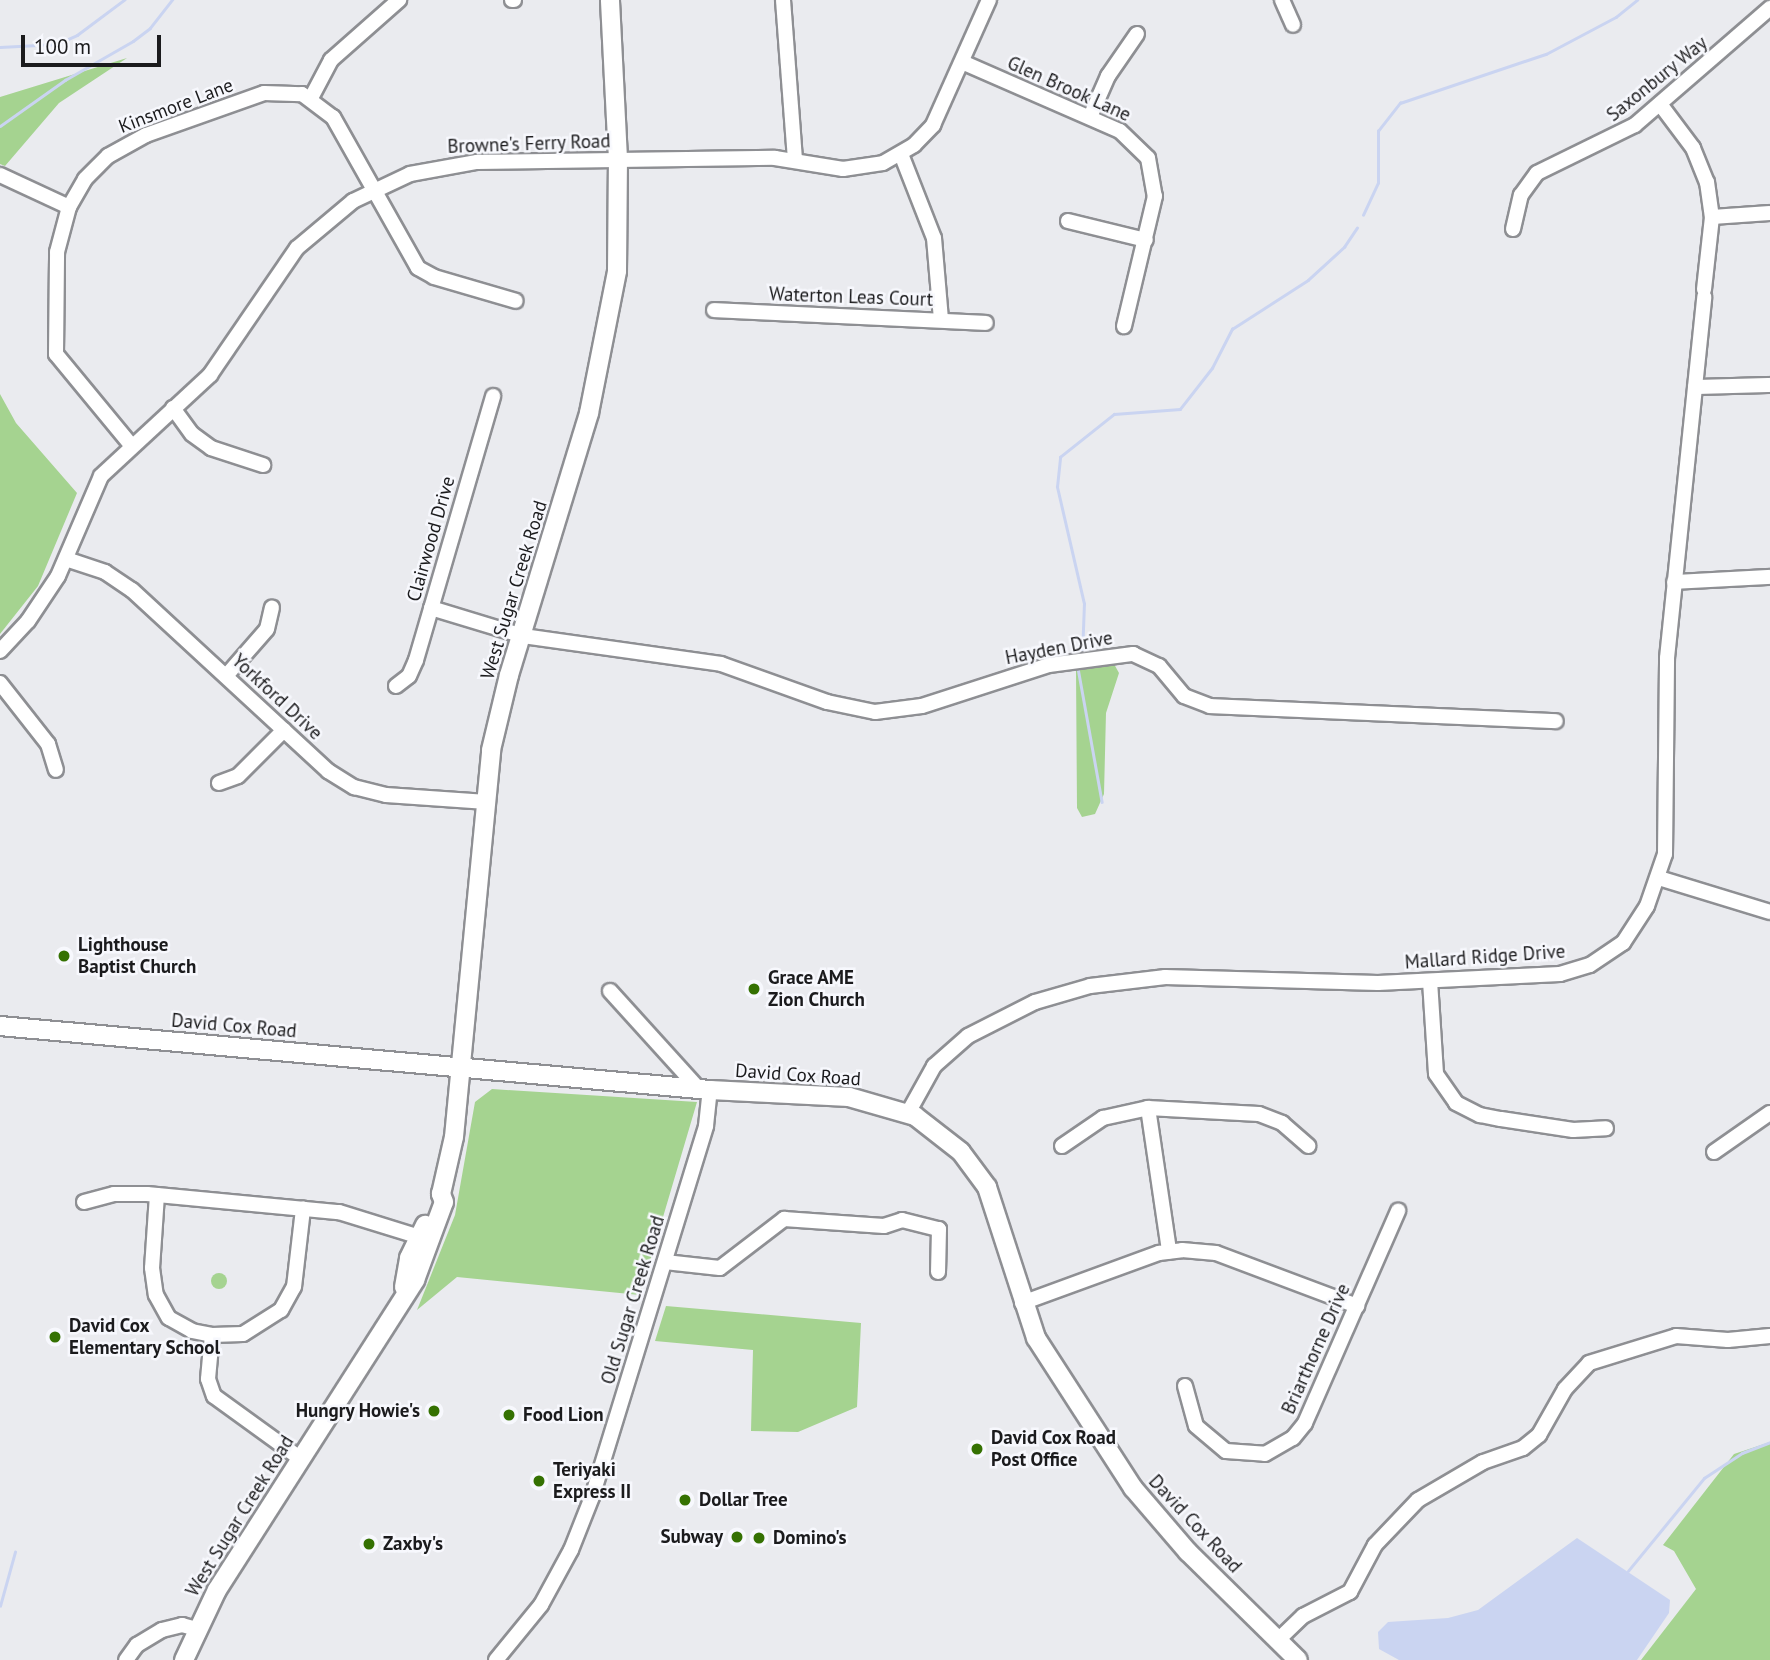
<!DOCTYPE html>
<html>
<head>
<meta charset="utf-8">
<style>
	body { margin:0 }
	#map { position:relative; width:1770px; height:1660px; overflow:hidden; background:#eaebef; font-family:"PT Sans",sans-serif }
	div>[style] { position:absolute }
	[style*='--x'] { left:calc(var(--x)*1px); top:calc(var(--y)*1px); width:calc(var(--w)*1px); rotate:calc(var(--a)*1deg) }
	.green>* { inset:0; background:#a5d390 }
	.round { border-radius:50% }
	.water>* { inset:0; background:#cad4f1 }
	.stream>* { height:2.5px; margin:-1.25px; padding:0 1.25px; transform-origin:1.25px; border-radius:1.25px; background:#cad4f1 }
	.roads { filter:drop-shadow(2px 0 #8e8f93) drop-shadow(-2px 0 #8e8f93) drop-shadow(0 2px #8e8f93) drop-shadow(0 -2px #8e8f93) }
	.minor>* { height:14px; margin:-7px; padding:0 7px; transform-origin:7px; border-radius:7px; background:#fff }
	.major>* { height:18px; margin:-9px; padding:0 9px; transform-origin:9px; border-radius:9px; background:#fff }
	.dots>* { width:19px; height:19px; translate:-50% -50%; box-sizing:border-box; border:4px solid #f7f8fd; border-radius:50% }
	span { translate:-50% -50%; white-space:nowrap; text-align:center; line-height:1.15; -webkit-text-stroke:5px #f7f8fd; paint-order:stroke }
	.street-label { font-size:19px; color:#1b1b1d }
	.poi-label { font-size:19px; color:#1b1b1d; font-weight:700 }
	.left { translate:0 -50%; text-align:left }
	.right { translate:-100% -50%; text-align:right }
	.scale { position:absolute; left:21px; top:35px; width:140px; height:32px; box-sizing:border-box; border:4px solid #1b1b1d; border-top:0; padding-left:9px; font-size:21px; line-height:24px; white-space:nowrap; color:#1b1b1d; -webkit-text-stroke:5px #f7f8fd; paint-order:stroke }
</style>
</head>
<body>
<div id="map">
	<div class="green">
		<i style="clip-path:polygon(127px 58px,59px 103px,5px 166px,0 164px,0 97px)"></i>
		<i style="clip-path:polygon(0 394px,16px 423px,77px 493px,38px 586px,0 634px)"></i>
		<i style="clip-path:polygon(1114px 664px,1119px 673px,1106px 713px,1104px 794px,1095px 814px,1082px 817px,1077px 808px,1076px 670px)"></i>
		<i style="clip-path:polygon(492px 1089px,697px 1102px,640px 1295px,457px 1277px,417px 1310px,455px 1215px,475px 1102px)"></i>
		<i class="round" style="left:211px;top:1273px;width:16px;height:16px"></i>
		<i style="clip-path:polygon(666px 1306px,861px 1323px,857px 1407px,798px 1432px,751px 1431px,753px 1350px,655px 1341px)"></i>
		<i style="clip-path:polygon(1770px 1442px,1770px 1660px,1641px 1660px,1696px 1589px,1674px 1551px,1663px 1545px,1734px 1454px)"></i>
	</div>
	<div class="water">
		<i style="clip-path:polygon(1577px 1538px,1670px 1600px,1669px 1613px,1637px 1660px,1399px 1660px,1379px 1649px,1378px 1632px,1388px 1622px,1448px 1618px,1478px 1610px)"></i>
	</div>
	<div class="stream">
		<i style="--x:0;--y:47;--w:57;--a:-3"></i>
		<i style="--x:57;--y:44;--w:22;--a:-24"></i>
		<i style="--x:77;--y:35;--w:59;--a:-36.7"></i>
		<i style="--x:0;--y:126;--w:80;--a:-35.3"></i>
		<i style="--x:65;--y:80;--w:78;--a:-29.8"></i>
		<i style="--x:133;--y:41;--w:21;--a:-37"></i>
		<i style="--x:150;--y:28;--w:36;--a:-52"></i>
		<i style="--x:1363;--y:215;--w:35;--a:-65"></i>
		<i style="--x:1378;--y:183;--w:52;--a:-90"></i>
		<i style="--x:1378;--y:131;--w:36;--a:-52"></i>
		<i style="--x:1400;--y:103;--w:154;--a:-18.6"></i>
		<i style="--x:1546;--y:54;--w:79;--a:-27.9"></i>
		<i style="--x:1616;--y:17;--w:27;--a:-39"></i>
		<i style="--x:1082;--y:655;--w:51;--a:-87.8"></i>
		<i style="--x:1084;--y:604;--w:120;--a:-103"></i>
		<i style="--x:1057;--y:487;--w:30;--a:-84"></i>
		<i style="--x:1060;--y:457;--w:69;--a:-38.5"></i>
		<i style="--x:1114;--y:414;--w:66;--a:-4.3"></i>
		<i style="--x:1180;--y:409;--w:52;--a:-52"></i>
		<i style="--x:1212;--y:368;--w:44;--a:-62.9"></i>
		<i style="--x:1232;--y:329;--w:90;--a:-32.8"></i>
		<i style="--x:1308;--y:280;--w:49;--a:-42.5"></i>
		<i style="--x:1344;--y:247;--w:23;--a:-56"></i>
		<i style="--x:1078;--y:668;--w:136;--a:79.8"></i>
		<i style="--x:1628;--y:1571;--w:120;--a:-50.7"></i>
		<i style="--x:1704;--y:1478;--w:45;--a:-33.3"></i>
		<i style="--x:1742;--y:1453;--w:30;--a:-21"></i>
		<i style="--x:0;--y:1606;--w:56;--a:-74.5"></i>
	</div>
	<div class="roads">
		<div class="minor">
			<i style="--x:512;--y:0;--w:2;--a:0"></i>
			<i style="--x:783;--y:0;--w:160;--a:85.7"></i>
			<i style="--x:1282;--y:0;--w:27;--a:66"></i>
			<i style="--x:962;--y:62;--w:172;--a:23.6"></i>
			<i style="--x:1120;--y:131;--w:39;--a:44"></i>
			<i style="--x:1148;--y:158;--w:39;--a:80"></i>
			<i style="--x:1155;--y:196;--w:134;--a:103.4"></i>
			<i style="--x:311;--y:98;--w:43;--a:-62.2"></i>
			<i style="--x:331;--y:60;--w:91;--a:-41.4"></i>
			<i style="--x:1660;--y:104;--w:55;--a:53.1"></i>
			<i style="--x:1693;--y:148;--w:37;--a:68"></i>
			<i style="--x:1707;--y:182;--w:35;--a:82"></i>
			<i style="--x:1712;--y:217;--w:73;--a:96.3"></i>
			<i style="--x:1090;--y:117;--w:45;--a:-66.3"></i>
			<i style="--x:1108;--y:76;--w:51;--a:-55.4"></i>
			<i style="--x:901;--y:154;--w:90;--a:68.6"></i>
			<i style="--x:934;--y:238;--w:82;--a:85.1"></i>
			<i style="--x:0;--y:175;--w:76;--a:24.9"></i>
			<i style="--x:1712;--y:217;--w:58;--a:-3.9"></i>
			<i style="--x:1068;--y:221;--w:80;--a:13.7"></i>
			<i style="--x:1513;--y:229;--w:35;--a:-77"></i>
			<i style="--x:1521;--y:195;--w:27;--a:-54"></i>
			<i style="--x:1537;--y:173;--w:109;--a:-26.1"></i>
			<i style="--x:1635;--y:125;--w:179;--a:-40.9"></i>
			<i style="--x:714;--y:310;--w:272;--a:2.7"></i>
			<i style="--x:1695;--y:387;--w:75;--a:-1.5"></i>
			<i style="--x:173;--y:408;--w:32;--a:54"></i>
			<i style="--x:192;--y:434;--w:24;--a:36"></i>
			<i style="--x:211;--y:448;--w:55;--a:18.1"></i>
			<i style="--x:131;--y:445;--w:118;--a:-129.5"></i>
			<i style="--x:56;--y:354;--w:102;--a:-89.4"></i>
			<i style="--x:57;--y:252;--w:47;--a:-75.1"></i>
			<i style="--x:69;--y:207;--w:32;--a:-60"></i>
			<i style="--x:85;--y:179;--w:33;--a:-45"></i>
			<i style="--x:108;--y:156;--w:43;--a:-28.9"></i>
			<i style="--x:146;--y:135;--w:125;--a:-19.6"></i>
			<i style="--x:264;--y:93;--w:38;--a:2"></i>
			<i style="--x:302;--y:94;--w:39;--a:37"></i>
			<i style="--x:333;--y:117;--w:173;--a:60.6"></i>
			<i style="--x:418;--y:268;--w:18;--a:29"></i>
			<i style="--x:434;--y:277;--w:85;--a:16.3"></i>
			<i style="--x:66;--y:559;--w:41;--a:18.4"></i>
			<i style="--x:105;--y:572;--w:32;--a:34"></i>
			<i style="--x:132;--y:590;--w:267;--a:42.7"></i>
			<i style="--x:328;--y:771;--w:31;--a:32"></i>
			<i style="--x:354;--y:787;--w:33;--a:14"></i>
			<i style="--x:386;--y:795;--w:101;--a:4"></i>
			<i style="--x:1674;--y:582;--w:96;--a:-3"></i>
			<i style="--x:431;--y:608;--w:96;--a:16.9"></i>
			<i style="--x:523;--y:636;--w:200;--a:8"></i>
			<i style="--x:721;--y:664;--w:113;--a:19.7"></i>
			<i style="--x:827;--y:702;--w:49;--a:11.8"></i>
			<i style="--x:875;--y:712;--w:47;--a:-7.3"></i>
			<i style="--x:922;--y:706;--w:133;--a:-17.9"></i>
			<i style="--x:1049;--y:665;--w:85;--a:-7.5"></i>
			<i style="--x:1133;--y:654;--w:29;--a:25"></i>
			<i style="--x:1159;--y:666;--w:39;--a:50"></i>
			<i style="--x:1184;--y:696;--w:28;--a:21"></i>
			<i style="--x:1210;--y:706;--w:346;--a:2.5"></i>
			<i style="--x:0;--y:651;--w:41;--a:-47"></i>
			<i style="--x:28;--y:621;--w:54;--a:-56.3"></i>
			<i style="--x:58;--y:576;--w:109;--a:-66.7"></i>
			<i style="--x:101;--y:476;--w:149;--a:-42.8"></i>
			<i style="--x:210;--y:375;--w:154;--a:-55.6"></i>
			<i style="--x:297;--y:248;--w:73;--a:-40"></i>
			<i style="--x:353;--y:201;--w:63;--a:-25.3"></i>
			<i style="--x:410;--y:174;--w:68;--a:-10.2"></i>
			<i style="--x:477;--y:162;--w:298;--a:-0.8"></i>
			<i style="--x:775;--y:158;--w:69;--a:9.2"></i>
			<i style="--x:843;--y:169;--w:40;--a:-8.5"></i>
			<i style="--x:883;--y:163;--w:36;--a:-30"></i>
			<i style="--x:914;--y:145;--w:28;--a:-46"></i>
			<i style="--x:933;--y:125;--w:137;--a:-65.9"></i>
			<i style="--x:226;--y:676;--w:62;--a:-48.9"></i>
			<i style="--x:267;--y:629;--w:22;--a:-77"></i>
			<i style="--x:0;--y:683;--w:78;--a:51.8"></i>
			<i style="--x:48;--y:744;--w:27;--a:73"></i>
			<i style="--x:396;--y:686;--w:16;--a:-38"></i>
			<i style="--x:409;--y:676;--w:17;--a:-66"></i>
			<i style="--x:416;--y:660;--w:275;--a:-73.7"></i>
			<i style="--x:219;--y:783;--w:20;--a:-20"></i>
			<i style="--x:238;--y:776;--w:65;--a:-45"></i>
			<i style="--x:1659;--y:878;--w:116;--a:17"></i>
			<i style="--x:1430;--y:981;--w:93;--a:86.3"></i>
			<i style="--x:1436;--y:1074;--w:35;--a:55"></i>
			<i style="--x:1456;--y:1103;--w:27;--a:27"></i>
			<i style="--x:1480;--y:1115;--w:21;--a:11"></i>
			<i style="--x:1501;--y:1119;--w:73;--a:8.7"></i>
			<i style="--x:1573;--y:1130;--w:33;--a:-3"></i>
			<i style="--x:610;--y:991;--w:132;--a:47.8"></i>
			<i style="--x:1148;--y:1108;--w:145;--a:81.6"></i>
			<i style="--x:908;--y:1113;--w:54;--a:-61"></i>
			<i style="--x:934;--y:1066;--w:45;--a:-41.4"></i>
			<i style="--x:968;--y:1036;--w:75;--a:-26.9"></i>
			<i style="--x:1035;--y:1002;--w:57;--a:-16.2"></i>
			<i style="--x:1090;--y:986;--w:76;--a:-6.8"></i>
			<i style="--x:1165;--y:977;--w:213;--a:1.6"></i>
			<i style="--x:1378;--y:983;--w:182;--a:-2.8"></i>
			<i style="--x:1560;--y:974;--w:31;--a:-17"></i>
			<i style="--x:1590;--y:965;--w:40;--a:-34"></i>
			<i style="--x:1623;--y:943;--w:44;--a:-57"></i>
			<i style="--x:1647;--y:906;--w:55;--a:-70.9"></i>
			<i style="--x:1665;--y:854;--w:196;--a:-89.4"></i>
			<i style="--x:1667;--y:658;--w:363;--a:-84.1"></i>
			<i style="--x:1062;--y:1146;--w:50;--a:-34.3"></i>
			<i style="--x:1103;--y:1118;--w:46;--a:-12.5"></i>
			<i style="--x:1148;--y:1108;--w:111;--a:3.1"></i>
			<i style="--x:1259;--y:1114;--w:25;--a:21"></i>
			<i style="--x:1282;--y:1123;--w:35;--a:41"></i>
			<i style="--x:1714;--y:1152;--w:68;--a:-34.9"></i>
			<i style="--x:157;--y:1195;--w:73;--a:93.9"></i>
			<i style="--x:152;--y:1268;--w:27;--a:82"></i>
			<i style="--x:156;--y:1295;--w:26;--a:61"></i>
			<i style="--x:169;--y:1318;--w:26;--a:29"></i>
			<i style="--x:192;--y:1331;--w:20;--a:11"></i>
			<i style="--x:212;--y:1335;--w:31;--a:-2"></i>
			<i style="--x:243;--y:1334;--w:45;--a:-32.3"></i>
			<i style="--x:281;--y:1310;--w:26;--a:-61"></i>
			<i style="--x:294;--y:1287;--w:79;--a:-83.4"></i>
			<i style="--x:84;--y:1202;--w:31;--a:-15"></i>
			<i style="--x:114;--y:1194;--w:33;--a:0"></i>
			<i style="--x:147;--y:1194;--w:193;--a:5.4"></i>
			<i style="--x:339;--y:1212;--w:85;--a:17.2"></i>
			<i style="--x:665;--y:1262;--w:55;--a:6.2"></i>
			<i style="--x:720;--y:1268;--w:81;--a:-37.4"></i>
			<i style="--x:784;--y:1219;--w:100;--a:4"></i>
			<i style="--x:884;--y:1226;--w:19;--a:-18"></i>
			<i style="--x:902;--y:1220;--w:38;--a:14"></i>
			<i style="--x:939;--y:1229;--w:43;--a:91.3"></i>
			<i style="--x:1022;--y:1303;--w:146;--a:-20.1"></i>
			<i style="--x:1159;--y:1253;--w:23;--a:-7"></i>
			<i style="--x:1182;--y:1250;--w:34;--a:5"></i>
			<i style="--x:1216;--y:1253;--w:151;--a:20.6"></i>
			<i style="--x:212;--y:1335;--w:44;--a:95.2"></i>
			<i style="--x:208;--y:1379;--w:18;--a:71"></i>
			<i style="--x:214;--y:1396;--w:107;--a:35.9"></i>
			<i style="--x:1185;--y:1386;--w:41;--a:74.6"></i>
			<i style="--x:1196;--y:1426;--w:39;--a:40"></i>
			<i style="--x:1226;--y:1451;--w:39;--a:4"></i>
			<i style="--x:1265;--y:1454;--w:32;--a:-30"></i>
			<i style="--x:1293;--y:1438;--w:19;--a:-51"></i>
			<i style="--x:1305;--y:1423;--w:232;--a:-66.3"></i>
			<i style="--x:1278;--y:1640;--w:35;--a:-44"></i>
			<i style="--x:1303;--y:1616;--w:53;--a:-27.1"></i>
			<i style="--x:1350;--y:1592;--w:53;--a:-62"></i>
			<i style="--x:1375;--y:1545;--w:62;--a:-46.3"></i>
			<i style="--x:1418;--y:1500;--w:75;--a:-30.3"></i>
			<i style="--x:1483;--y:1462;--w:42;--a:-19.3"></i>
			<i style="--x:1523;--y:1448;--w:21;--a:-39"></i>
			<i style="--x:1539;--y:1435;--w:53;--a:-60.5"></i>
			<i style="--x:1565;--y:1389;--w:35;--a:-47"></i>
			<i style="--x:1589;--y:1363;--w:91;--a:-17.2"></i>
			<i style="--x:1676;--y:1336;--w:52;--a:4.4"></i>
			<i style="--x:1728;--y:1340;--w:42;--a:-5.4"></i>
			<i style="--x:126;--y:1660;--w:19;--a:-54"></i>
			<i style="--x:137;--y:1645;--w:29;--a:-31"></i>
			<i style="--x:162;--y:1630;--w:21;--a:-14"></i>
			<i style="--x:182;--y:1625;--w:16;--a:15"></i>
			<i style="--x:496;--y:1660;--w:71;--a:-50.7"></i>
			<i style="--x:541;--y:1605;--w:63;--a:-61.4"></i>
			<i style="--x:571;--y:1550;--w:57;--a:-68.4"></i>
			<i style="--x:592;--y:1497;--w:388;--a:-72.9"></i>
			<i style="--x:706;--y:1126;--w:36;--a:-84"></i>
		</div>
		<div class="major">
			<i style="--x:0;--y:1026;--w:713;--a:5.15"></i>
			<i style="--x:710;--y:1090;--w:139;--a:2.9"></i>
			<i style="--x:849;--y:1097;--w:69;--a:16.1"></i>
			<i style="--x:915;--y:1116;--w:58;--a:38"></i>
			<i style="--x:961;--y:1152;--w:44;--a:53.4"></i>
			<i style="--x:987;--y:1187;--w:159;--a:72"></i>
			<i style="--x:1036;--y:1338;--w:179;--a:57.1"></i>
			<i style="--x:1133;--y:1488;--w:84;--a:49.3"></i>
			<i style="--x:1188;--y:1552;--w:154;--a:44.5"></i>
			<i style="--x:404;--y:1287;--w:29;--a:-80"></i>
			<i style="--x:409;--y:1258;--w:37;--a:-64"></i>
			<i style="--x:184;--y:1660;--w:77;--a:-64.8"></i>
			<i style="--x:217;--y:1590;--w:368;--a:-57.4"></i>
			<i style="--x:415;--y:1280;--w:83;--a:-69.6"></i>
			<i style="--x:444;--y:1202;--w:9;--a:-111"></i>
			<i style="--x:441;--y:1194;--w:58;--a:-77.2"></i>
			<i style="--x:454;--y:1137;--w:389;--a:-84.5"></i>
			<i style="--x:491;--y:750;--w:77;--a:-76.5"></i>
			<i style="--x:509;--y:675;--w:274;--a:-73"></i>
			<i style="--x:589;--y:413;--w:145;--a:-78.8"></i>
			<i style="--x:617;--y:271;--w:112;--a:-89.5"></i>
			<i style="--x:618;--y:159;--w:159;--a:-92.9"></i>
		</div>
	</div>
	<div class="dots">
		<i style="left:64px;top:956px;background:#357102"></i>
		<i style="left:754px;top:989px;background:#357102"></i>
		<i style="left:55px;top:1337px;background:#357102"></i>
		<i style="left:434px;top:1411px;background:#357102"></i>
		<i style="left:509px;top:1415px;background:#357102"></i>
		<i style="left:977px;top:1449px;background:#357102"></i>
		<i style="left:539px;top:1481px;background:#357102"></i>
		<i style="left:685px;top:1500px;background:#357102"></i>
		<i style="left:737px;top:1537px;background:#357102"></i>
		<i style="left:759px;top:1538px;background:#357102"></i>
		<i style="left:369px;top:1544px;background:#357102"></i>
	</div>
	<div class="street-label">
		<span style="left:1657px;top:79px;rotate:-39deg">Saxonbury Way</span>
		<span style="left:1069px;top:89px;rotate:24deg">Glen Brook Lane</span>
		<span style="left:176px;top:106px;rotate:-21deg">Kinsmore Lane</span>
		<span style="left:529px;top:144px;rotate:-2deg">Browne's Ferry Road</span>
		<span style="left:851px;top:297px;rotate:2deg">Waterton Leas Court</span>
		<span style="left:431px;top:539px;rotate:-74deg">Clairwood Drive</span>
		<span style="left:514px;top:590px;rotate:-73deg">West Sugar Creek Road</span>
		<span style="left:1059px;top:648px;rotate:-11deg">Hayden Drive</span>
		<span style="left:277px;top:697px;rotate:43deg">Yorkford Drive</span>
		<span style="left:1485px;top:957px;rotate:-4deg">Mallard Ridge Drive</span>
		<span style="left:234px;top:1026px;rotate:5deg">David Cox Road</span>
		<span style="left:798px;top:1075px;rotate:4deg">David Cox Road</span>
		<span style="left:633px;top:1300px;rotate:-73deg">Old Sugar Creek Road</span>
		<span style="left:1316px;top:1349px;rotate:-66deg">Briarthorne Drive</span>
		<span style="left:240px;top:1516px;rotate:-58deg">West Sugar Creek Road</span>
		<span style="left:1195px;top:1524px;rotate:47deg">David Cox Road</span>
	</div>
	<div class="poi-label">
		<span class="left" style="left:78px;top:956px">Lighthouse<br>Baptist Church</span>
		<span class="left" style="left:768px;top:989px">Grace AME<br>Zion Church</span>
		<span class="left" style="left:69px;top:1337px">David Cox<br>Elementary School</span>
		<span class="right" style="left:420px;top:1411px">Hungry Howie's</span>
		<span class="left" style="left:523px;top:1415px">Food Lion</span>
		<span class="left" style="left:991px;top:1449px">David Cox Road<br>Post Office</span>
		<span class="left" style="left:553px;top:1481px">Teriyaki<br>Express II</span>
		<span class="left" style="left:699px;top:1500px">Dollar Tree</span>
		<span class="right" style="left:723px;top:1537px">Subway</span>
		<span class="left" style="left:773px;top:1538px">Domino's</span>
		<span class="left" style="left:383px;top:1544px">Zaxby's</span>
	</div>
	<div class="scale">100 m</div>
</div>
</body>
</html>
